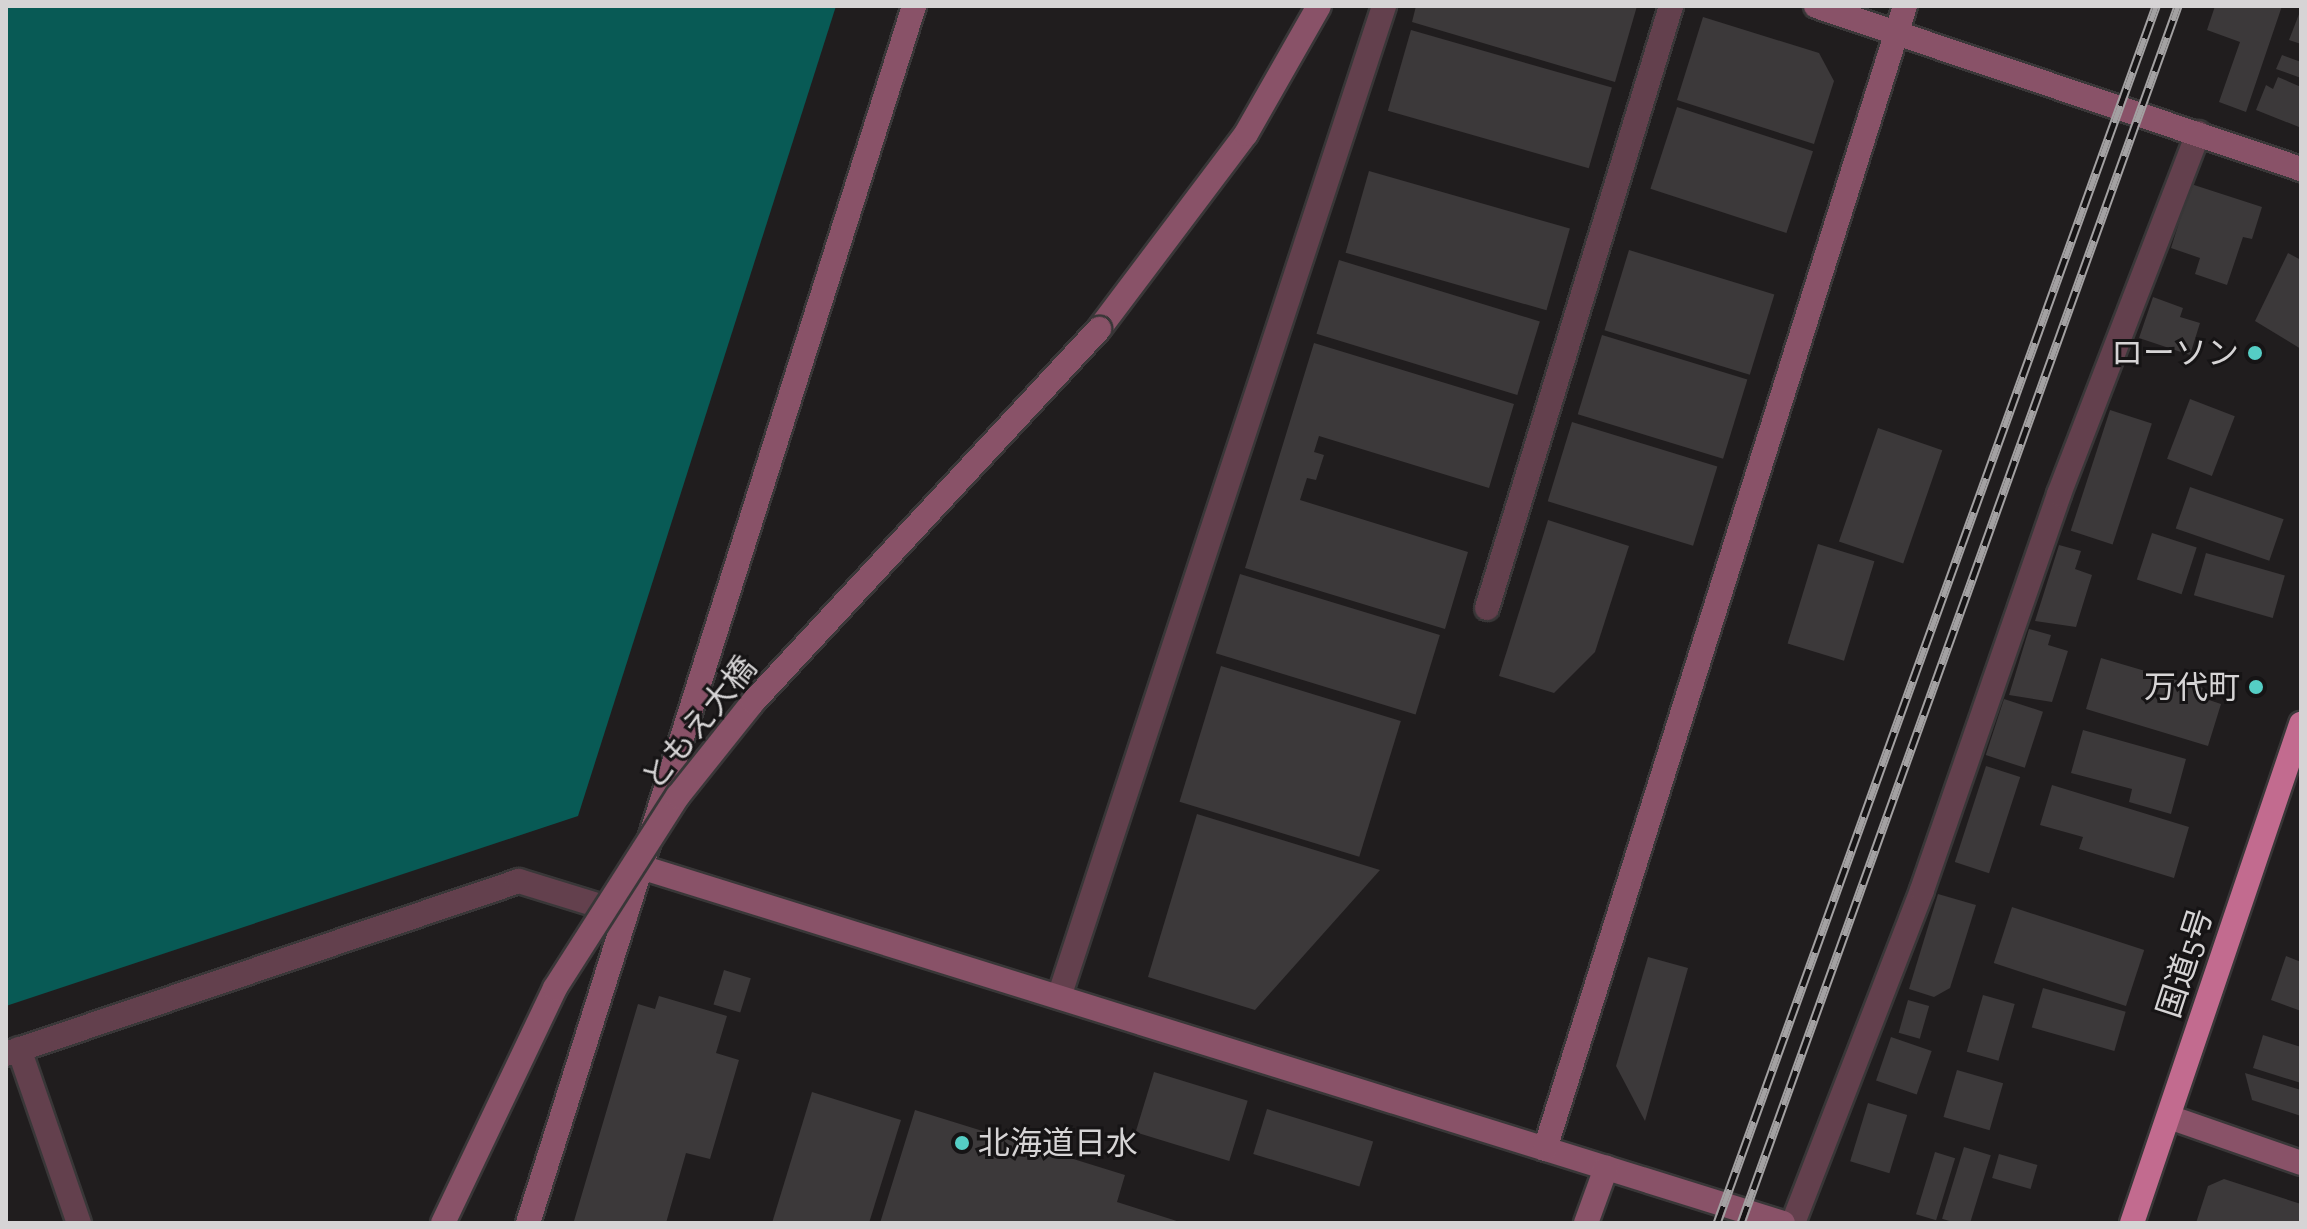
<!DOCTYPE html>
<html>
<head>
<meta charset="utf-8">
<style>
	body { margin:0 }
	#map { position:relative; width:2307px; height:1229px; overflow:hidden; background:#201d1e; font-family:"Zilla Slab","Noto Sans JP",serif }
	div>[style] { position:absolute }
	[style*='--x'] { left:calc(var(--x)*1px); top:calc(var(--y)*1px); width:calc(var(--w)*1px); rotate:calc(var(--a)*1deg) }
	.water>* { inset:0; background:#085a55 }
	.building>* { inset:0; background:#3c393a; transform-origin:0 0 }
	.roads { filter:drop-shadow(2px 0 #393738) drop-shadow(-2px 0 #393738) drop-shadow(0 2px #393738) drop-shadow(0 -2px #393738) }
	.street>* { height:24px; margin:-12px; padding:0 12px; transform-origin:12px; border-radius:12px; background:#63404d }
	.secondary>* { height:24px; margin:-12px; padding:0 12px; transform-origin:12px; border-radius:12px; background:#895268 }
	.highway>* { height:24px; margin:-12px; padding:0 12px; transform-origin:12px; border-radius:12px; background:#c26b8f }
	.rail>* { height:9px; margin-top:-4.5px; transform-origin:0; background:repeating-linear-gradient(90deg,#161415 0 18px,#a3a1a2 0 36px); box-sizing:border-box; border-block:2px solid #a3a1a2 }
	.bridges { filter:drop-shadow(2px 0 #393738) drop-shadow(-2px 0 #393738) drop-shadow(0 2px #393738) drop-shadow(0 -2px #393738) }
	.secondary-bridge>* { height:24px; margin:-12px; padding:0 12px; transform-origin:12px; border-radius:12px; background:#895268 }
	.dots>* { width:22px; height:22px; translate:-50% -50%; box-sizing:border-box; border:4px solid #161415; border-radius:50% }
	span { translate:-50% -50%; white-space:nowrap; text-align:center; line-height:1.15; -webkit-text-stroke:6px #161415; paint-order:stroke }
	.poi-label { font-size:32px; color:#d6d4d5 }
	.right { translate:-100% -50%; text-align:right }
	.left { translate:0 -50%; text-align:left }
	.street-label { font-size:32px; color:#d6d4d5 }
	.frame { position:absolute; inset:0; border:8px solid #d6d4d5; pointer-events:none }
</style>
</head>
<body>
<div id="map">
	<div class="water">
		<i style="clip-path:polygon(6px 6px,836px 6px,578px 816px,6px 1006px)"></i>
	</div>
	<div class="building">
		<i style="clip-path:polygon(1416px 6px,1637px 6px,1615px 82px,1412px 22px)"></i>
		<i style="clip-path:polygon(2215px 6px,2282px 6px,2246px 112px,2219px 102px,2240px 42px,2207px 30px)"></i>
		<i style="clip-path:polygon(2301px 9px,2301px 44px,2289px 40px)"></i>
		<i style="clip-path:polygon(1703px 17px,1819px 53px,1834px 81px,1814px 144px,1677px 100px)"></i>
		<i style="left:1411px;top:30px;width:209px;height:84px;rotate:16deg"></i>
		<i style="clip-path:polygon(2282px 55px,2301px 62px,2301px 78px,2276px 69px)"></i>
		<i style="clip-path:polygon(2278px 77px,2301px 87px,2299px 127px,2256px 110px,2266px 85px,2273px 89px)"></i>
		<i style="left:1677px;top:107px;width:143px;height:86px;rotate:18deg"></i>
		<i style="left:1369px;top:171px;width:209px;height:85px;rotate:16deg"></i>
		<i style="clip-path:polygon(2191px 184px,2262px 207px,2252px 239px,2243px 237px,2227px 285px,2195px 274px,2200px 258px,2171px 248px)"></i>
		<i style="left:1629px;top:250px;width:152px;height:84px;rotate:17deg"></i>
		<i style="clip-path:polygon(2288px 253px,2301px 260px,2301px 349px,2255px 321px)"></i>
		<i style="left:1339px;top:260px;width:210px;height:77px;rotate:17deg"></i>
		<i style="clip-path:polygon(2153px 297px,2183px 308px,2180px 317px,2200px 323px,2190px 355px,2139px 338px)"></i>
		<i style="left:1602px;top:335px;width:152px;height:83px;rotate:17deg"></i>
		<i style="clip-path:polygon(1314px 343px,1514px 404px,1489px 488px,1319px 436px,1314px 452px,1324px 455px,1316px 480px,1307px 478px,1300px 500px,1468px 552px,1445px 629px,1245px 568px)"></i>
		<i style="left:2190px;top:399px;width:48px;height:64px;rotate:21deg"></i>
		<i style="left:2110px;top:410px;width:44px;height:127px;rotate:18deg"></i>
		<i style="left:1572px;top:422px;width:152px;height:83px;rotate:17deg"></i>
		<i style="left:1878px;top:428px;width:68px;height:120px;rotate:19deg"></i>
		<i style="left:2190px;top:487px;width:99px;height:44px;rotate:19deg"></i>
		<i style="clip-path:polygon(1548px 520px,1629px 546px,1595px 652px,1554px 693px,1499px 676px)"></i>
		<i style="left:2152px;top:533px;width:47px;height:49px;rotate:18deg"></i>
		<i style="left:1818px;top:544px;width:59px;height:104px;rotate:17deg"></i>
		<i style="clip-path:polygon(2059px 545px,2081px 551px,2075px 569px,2092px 575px,2076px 627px,2035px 621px)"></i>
		<i style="left:2206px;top:553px;width:82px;height:44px;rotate:16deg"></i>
		<i style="left:1240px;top:574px;width:209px;height:83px;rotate:17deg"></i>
		<i style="clip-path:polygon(2029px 629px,2051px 635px,2048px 645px,2068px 651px,2052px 702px,2009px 695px)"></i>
		<i style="clip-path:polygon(2101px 658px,2203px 688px,2200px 697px,2221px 704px,2208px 746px,2086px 709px)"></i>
		<i style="left:1221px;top:666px;width:188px;height:142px;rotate:17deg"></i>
		<i style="left:2004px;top:699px;width:41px;height:59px;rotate:18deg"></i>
		<i style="clip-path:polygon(2083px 730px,2186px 759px,2171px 814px,2129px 802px,2132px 789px,2071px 773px)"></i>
		<i style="left:1986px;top:766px;width:36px;height:101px;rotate:18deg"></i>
		<i style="clip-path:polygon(2052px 785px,2189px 827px,2174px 878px,2079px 849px,2083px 837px,2040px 825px)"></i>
		<i style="clip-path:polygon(1197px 814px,1380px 870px,1255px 1010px,1148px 977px)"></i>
		<i style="clip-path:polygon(1938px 894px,1976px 905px,1950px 988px,1934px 997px,1909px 989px)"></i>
		<i style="left:2012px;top:907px;width:139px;height:59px;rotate:18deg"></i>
		<i style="clip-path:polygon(2286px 956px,2301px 962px,2301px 1011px,2271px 1000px)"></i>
		<i style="clip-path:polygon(1648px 957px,1688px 968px,1645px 1121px,1616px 1066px)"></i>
		<i style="left:724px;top:970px;width:28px;height:36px;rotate:17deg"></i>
		<i style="left:2043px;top:988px;width:86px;height:41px;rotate:16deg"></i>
		<i style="left:1983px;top:995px;width:33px;height:59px;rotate:16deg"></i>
		<i style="clip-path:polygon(659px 996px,727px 1016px,716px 1053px,739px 1060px,710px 1159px,686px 1153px,666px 1223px,574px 1221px,638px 1004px,655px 1009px)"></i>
		<i style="left:1908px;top:1000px;width:22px;height:34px;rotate:16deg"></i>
		<i style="clip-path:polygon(2263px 1035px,2301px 1047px,2301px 1083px,2253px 1068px)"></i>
		<i style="left:1891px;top:1037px;width:43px;height:46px;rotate:19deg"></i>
		<i style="left:1957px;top:1070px;width:48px;height:49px;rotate:16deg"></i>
		<i style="left:1154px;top:1072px;width:98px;height:63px;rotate:17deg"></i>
		<i style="clip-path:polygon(2245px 1073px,2301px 1090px,2301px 1116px,2252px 1100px)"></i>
		<i style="clip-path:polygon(812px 1092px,901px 1120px,869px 1223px,772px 1223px)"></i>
		<i style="left:1868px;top:1103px;width:41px;height:61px;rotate:17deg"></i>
		<i style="left:1267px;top:1109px;width:111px;height:47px;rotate:17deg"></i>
		<i style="clip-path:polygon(915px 1110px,1125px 1175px,1117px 1202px,1183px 1223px,880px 1223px)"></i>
		<i style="left:1964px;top:1147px;width:28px;height:75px;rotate:17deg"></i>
		<i style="left:1935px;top:1152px;width:21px;height:65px;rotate:17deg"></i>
		<i style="left:1999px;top:1154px;width:40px;height:25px;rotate:16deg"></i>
		<i style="clip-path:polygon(2224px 1179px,2301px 1204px,2301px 1223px,2196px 1223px,2208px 1186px)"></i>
	</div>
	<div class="roads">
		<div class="street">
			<i style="--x:1487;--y:608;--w:629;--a:-73"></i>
			<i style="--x:1059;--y:997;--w:1043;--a:-71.84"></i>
			<i style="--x:19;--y:1049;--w:184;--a:71"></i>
			<i style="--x:6;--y:1054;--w:541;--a:-18.64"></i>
			<i style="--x:519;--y:881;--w:112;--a:17.1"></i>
			<i style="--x:1793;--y:1223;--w:357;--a:-68.8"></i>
			<i style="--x:1922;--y:890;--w:419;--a:-70.9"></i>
			<i style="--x:2059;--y:494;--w:387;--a:-68.9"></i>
		</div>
		<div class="secondary">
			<i style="--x:1816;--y:6;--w:512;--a:18.58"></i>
			<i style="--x:1099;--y:329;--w:244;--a:-53"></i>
			<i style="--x:1246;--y:134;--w:147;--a:-60.3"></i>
			<i style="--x:644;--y:868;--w:1193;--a:17.31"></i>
			<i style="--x:2169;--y:1117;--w:140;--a:19.2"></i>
			<i style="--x:1545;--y:1149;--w:1198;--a:-72.52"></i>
			<i style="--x:528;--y:1223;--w:1277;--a:-72.4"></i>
			<i style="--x:1586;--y:1223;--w:59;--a:-70"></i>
		</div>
		<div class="highway">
			<i style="--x:2132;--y:1223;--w:527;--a:-71.29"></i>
		</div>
	</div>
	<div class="rail">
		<i style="--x:1717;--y:1223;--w:1294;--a:-70.16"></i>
		<i style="--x:1741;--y:1223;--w:1293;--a:-70.25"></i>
	</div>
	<div class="bridges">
		<div class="secondary-bridge">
			<i style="--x:443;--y:1223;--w:260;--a:-64.5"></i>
			<i style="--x:555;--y:988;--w:228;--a:-57.4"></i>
			<i style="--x:678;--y:796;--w:120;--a:-51.4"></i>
			<i style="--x:753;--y:702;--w:509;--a:-47.15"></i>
		</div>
	</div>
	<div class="dots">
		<i style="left:2255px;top:353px;background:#55cec5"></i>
		<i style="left:2256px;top:687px;background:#55cec5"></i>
		<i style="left:962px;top:1143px;background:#55cec5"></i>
	</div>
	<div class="poi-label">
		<span class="right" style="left:2239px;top:353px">ローソン</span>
		<span class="right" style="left:2240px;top:687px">万代町</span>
		<span class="left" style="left:978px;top:1143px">北海道日水</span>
	</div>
	<div class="street-label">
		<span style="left:699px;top:723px;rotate:-51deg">ともえ大橋</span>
		<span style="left:2185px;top:963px;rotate:-72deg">国道5号</span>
	</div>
	<div class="frame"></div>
</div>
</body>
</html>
